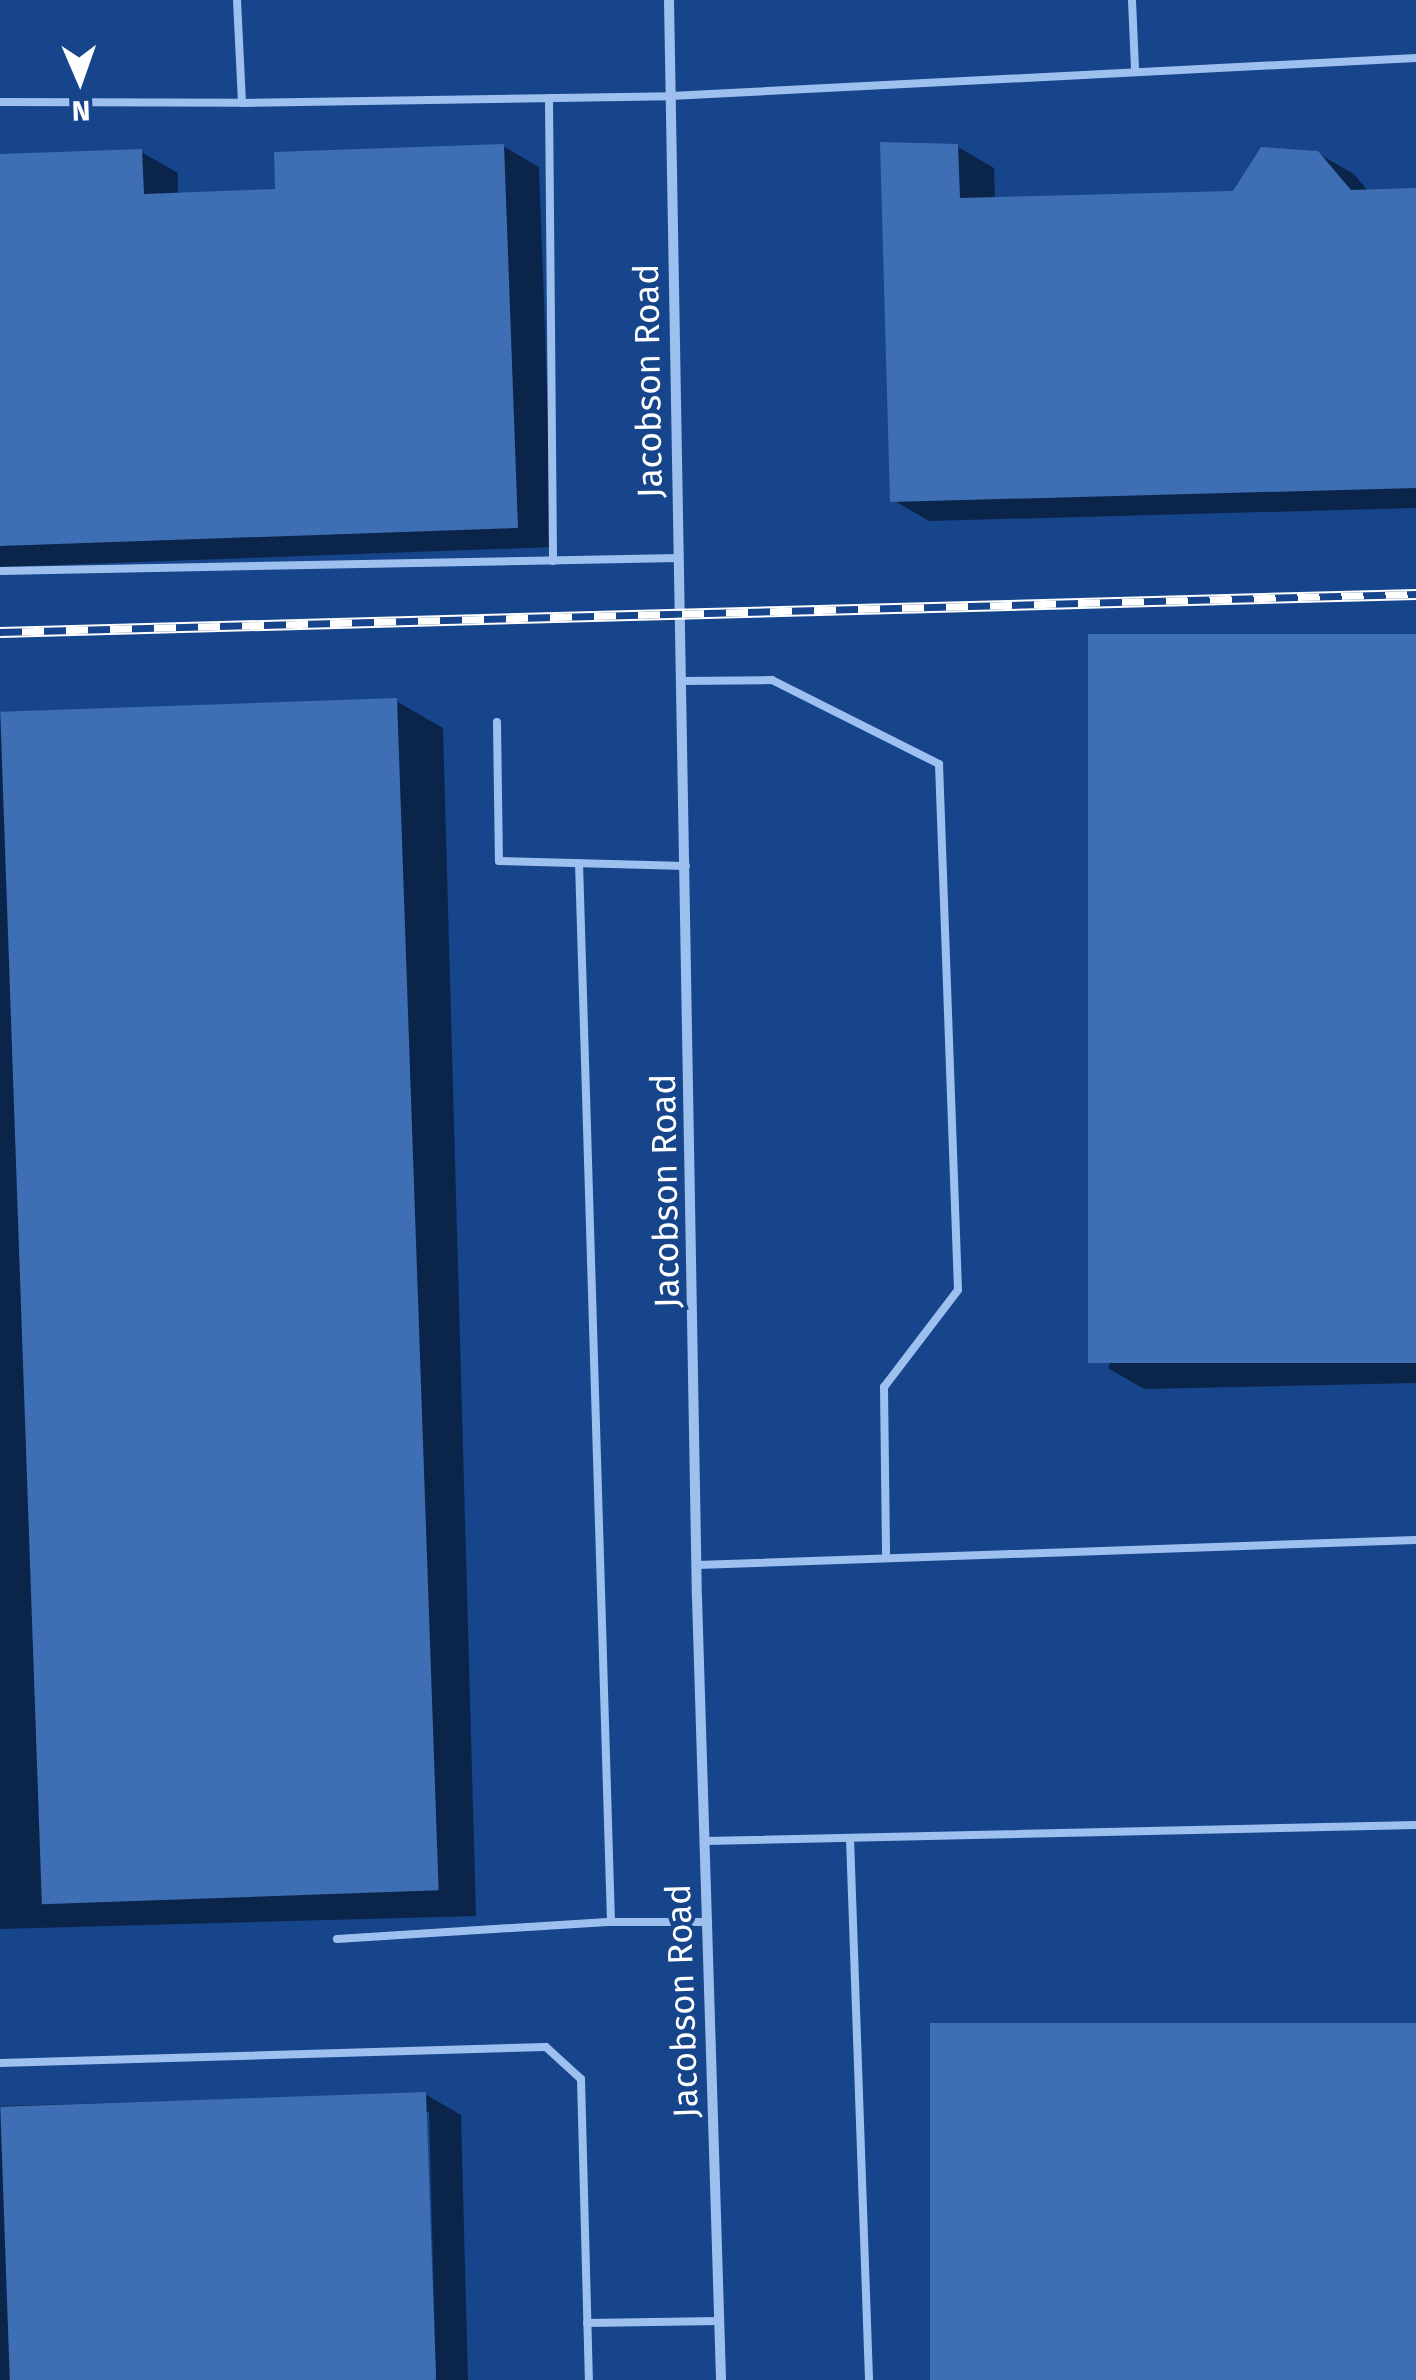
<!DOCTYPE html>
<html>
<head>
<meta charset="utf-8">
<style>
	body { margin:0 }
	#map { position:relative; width:1416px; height:2380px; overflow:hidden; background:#16458b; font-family:"Fira Sans",sans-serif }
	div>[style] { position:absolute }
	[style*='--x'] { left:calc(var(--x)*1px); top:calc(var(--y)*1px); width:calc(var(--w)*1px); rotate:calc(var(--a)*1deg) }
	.shadow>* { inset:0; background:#0007 }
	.building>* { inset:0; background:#3e6fb4; transform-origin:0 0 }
	.lane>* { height:8px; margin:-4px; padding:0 4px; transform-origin:4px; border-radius:4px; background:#9ec0ef }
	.street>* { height:10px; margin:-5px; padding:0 5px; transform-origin:5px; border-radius:5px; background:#9ec0ef }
	.rail>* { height:11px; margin-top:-5.5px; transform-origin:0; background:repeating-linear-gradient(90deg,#16458b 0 22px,#fff 0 44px); box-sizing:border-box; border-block:2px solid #fff }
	span { translate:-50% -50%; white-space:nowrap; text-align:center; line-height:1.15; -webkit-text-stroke:8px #16458b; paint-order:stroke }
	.street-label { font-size:35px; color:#fff }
	.north { position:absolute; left:30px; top:30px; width:100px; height:100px; -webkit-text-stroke:8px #16458b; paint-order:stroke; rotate:178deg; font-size:28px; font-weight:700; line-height:40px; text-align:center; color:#fff }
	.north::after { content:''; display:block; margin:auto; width:35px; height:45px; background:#fff; clip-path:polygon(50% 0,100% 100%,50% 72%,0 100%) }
</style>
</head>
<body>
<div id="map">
	<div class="shadow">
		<i style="clip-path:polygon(503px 146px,539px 167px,553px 547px,0 567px,0 157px,141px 152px,178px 173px,178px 195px,278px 191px)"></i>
		<i style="clip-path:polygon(958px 147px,994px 168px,995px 200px,1235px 194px,1317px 153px,1354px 174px,1369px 192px,1416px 190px,1416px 508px,929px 521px,893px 500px)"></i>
		<i style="clip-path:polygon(1416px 636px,1416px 1383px,1144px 1389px,1108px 1368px)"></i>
		<i style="clip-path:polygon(396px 701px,443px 728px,476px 1916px,0 1929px,0 712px)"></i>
		<i style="clip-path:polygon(425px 2094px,461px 2115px,468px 2380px,436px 2380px,429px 2112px,424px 2112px,431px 2380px,0 2380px,0 2106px)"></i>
	</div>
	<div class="building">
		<i style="clip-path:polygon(880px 142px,958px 144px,960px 198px,1233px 191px,1261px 147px,1318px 151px,1351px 190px,1416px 188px,1416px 488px,890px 502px)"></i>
		<i style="clip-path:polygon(504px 144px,518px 528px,0 546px,0 154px,142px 149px,144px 194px,275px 189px,274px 152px)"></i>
		<i style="left:1416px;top:634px;width:729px;height:328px;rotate:90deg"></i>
		<i style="left:397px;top:698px;width:1193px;height:397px;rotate:88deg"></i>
		<i style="left:1416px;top:2023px;width:357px;height:486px;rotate:90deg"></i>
		<i style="left:426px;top:2092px;width:288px;height:426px;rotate:88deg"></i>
	</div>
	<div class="lane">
		<i style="--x:237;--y:0;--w:103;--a:87.2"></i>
		<i style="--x:242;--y:103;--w:429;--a:-0.9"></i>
		<i style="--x:671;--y:96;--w:746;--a:-2.92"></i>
		<i style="--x:1132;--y:0;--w:69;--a:87.5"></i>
		<i style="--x:549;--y:98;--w:463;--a:89.5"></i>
		<i style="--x:0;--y:102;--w:242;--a:0.2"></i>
		<i style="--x:0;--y:571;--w:679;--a:-1.1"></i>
		<i style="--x:682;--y:681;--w:90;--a:-0.6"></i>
		<i style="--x:772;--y:680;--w:187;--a:26.7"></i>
		<i style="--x:939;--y:764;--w:526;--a:87.93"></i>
		<i style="--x:958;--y:1290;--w:122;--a:127.3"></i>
		<i style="--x:884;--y:1387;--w:171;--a:89.3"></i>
		<i style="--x:497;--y:722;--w:139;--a:89.2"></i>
		<i style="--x:499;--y:861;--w:187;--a:1.5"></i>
		<i style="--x:697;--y:1565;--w:719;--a:-1.99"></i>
		<i style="--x:850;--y:1838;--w:542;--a:87.99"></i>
		<i style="--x:704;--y:1841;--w:712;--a:-1.29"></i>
		<i style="--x:611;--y:1922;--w:96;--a:0"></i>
		<i style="--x:337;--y:1939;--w:275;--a:-3.6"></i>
		<i style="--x:611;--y:1922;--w:1059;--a:-91.73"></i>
		<i style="--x:0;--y:2063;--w:546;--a:-1.68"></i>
		<i style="--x:546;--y:2047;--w:47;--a:42.4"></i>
		<i style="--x:581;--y:2079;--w:301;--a:88.5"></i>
		<i style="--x:587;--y:2323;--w:132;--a:-0.9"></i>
	</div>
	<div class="street">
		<i style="--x:669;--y:0;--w:1598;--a:89"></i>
		<i style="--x:697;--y:1598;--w:782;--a:88.24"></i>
	</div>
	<div class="rail">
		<i style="--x:0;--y:632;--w:1417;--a:-1.54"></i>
	</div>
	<div class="street-label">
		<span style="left:648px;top:381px;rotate:-91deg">Jacobson Road</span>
		<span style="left:665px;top:1191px;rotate:-91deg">Jacobson Road</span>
		<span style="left:682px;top:2001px;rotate:-92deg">Jacobson Road</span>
	</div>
	<div class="north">N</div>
</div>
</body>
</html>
